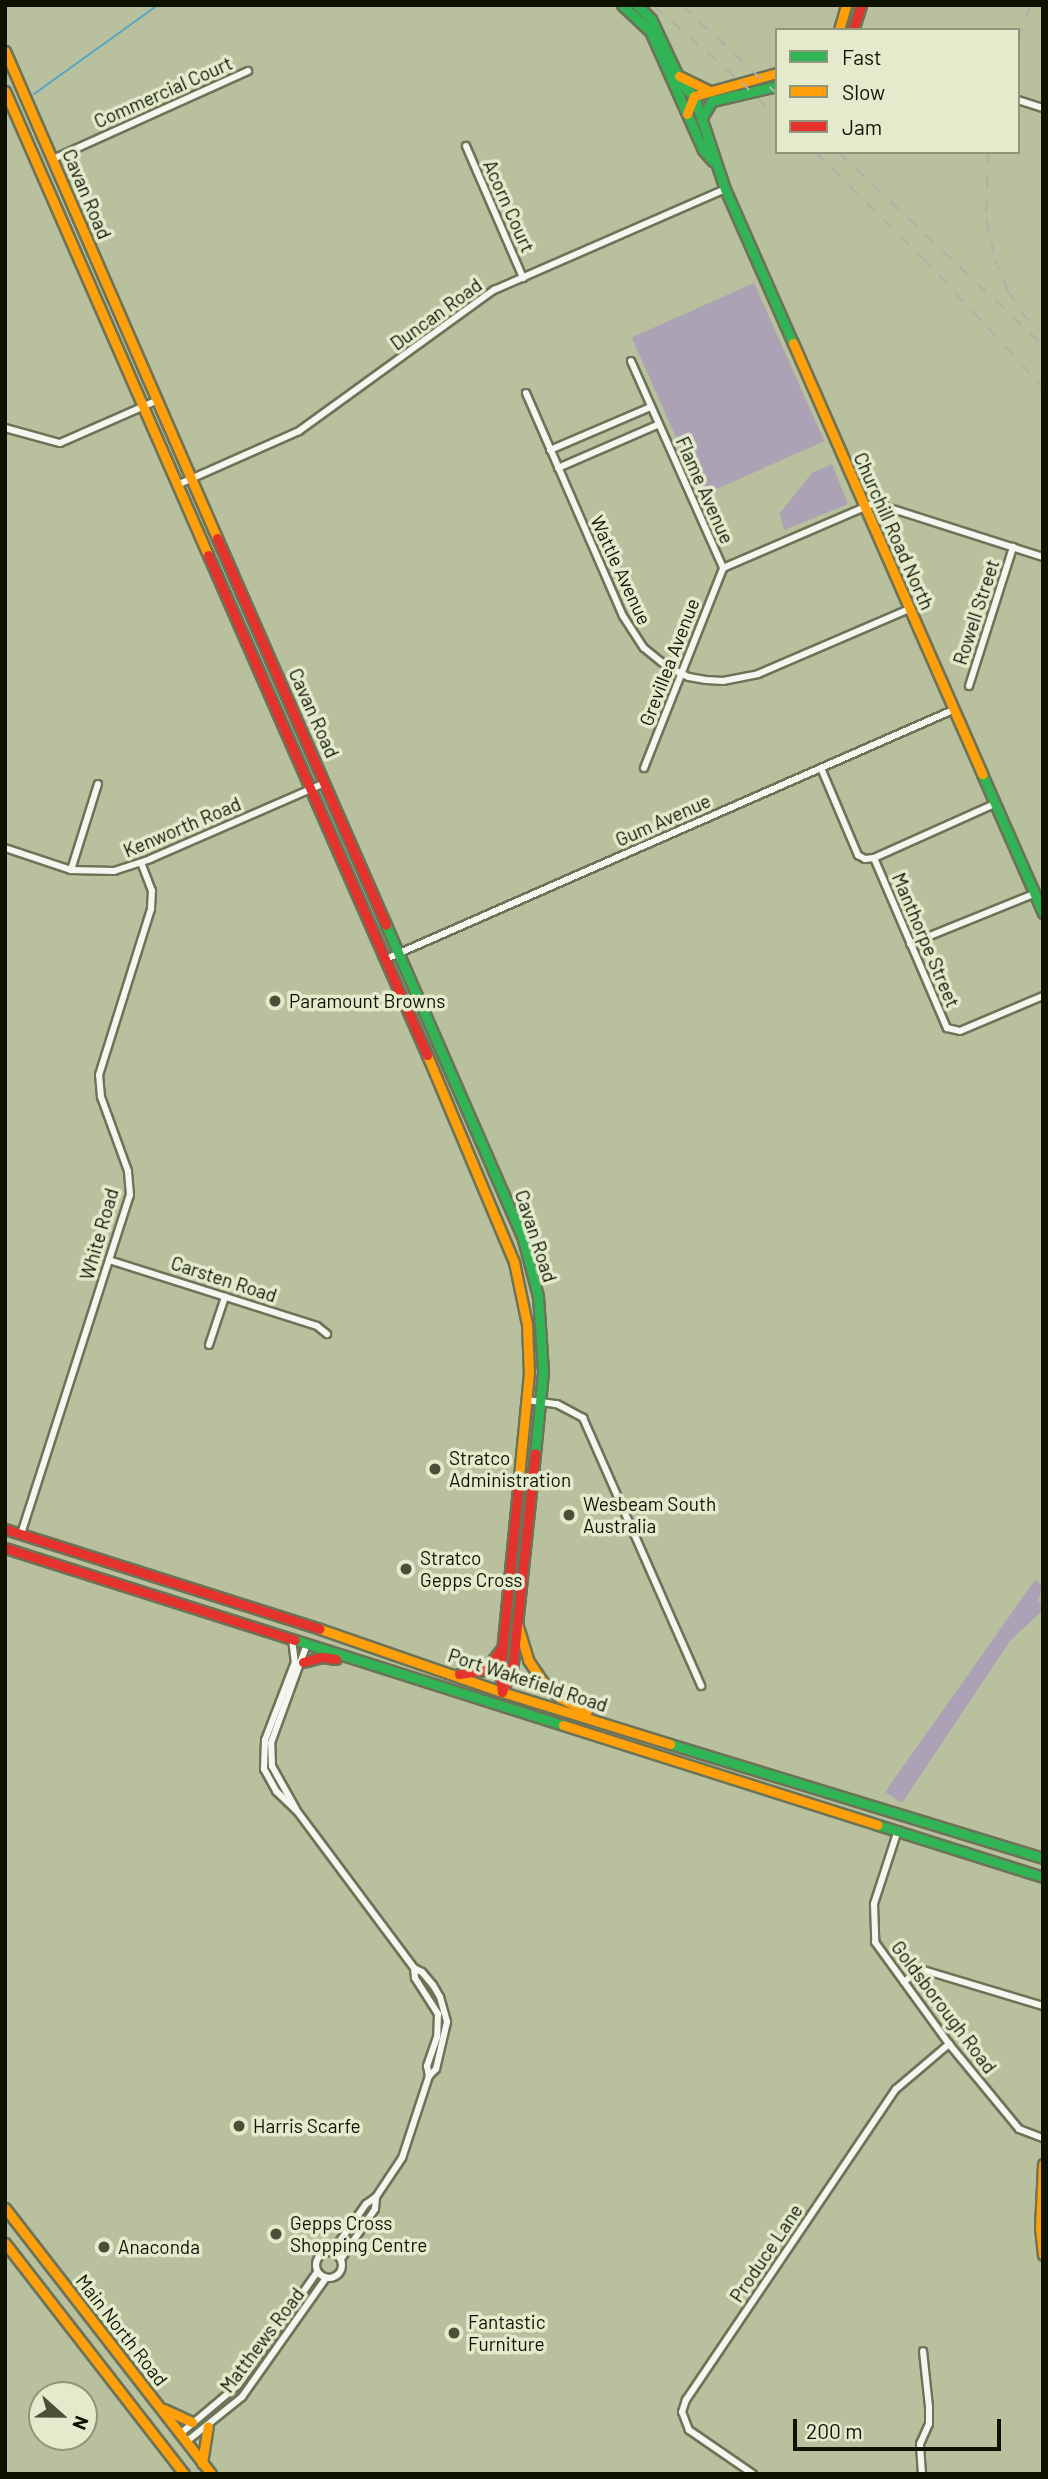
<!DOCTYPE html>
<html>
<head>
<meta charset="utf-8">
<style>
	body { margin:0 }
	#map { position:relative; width:1048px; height:2479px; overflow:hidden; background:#b8c09e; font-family:Barlow,sans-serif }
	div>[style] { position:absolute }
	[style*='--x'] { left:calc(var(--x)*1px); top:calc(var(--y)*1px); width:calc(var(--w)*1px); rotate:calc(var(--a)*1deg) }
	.green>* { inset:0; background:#aba2b5; transform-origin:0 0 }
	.stream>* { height:2px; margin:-1px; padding:0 1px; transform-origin:1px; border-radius:1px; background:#54a5c8 }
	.roads { filter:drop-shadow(2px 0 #6d7357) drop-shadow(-2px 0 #6d7357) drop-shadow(0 2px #6d7357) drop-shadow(0 -2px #6d7357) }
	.street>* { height:6px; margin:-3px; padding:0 3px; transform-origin:3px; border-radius:3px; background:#f4f6f0 }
	.street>.ring { margin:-3px; padding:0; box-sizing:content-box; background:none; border:6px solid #f4f6f0; border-radius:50% }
	.fast>* { height:9px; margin:-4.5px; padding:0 4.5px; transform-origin:4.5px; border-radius:4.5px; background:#30b455 }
	.slow>* { height:9px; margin:-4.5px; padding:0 4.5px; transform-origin:4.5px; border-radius:4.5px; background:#ff9f0a }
	.jam>* { height:9px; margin:-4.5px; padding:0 4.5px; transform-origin:4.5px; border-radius:4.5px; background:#e5322d }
	.rail>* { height:2px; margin-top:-1px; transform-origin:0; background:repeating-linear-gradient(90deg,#afb1a9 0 12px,transparent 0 24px) }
	.dots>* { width:19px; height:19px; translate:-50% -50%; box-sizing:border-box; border:4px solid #e3ebcc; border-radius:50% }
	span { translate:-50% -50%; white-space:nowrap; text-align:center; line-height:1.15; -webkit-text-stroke:7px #e3ebcc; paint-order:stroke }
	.street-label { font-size:19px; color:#0e1300 }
	.poi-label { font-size:19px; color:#0e1300 }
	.left { translate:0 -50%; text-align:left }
	.frame { position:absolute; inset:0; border:7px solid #0e1300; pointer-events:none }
	.legend { position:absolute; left:775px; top:28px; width:245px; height:126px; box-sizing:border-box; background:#e3ebcc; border:2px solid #8e957a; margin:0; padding:9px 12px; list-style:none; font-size:21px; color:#0e1300 }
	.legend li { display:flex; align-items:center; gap:14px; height:35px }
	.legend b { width:35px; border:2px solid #8e957a }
	.north { position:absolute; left:28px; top:2381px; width:70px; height:70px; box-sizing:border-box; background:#e3ebcc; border:2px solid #8e957a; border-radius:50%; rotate:111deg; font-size:19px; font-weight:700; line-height:28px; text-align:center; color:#0e1300 }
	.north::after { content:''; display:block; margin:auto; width:24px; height:32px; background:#4a5037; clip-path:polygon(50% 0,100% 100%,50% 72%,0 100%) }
	.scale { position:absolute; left:793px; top:2419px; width:208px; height:32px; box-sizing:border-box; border:4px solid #0e1300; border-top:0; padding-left:9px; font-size:21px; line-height:24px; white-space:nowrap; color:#0e1300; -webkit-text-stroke:5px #e3ebcc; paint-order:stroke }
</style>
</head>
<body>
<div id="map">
	<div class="green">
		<i style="left:754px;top:283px;width:173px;height:134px;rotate:66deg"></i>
		<i style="clip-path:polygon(832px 464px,848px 504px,784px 530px,780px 513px,812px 473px)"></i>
		<i style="clip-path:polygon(1035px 1580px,1043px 1586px,1038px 1601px,1043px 1603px,1043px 1610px,1010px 1641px,902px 1803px,885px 1792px)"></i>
	</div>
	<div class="stream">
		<i style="--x:34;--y:94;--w:153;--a:-35.7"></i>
	</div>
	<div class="roads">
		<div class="street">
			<i style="--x:1018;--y:100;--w:26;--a:18"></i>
			<i style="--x:466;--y:146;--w:144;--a:66.6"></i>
			<i style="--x:53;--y:159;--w:214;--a:-24.3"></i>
			<i style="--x:631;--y:361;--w:227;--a:66"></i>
			<i style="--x:723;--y:568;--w:164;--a:-23.3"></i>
			<i style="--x:874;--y:503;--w:177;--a:17.7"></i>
			<i style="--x:526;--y:393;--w:243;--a:66.5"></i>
			<i style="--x:623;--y:616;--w:38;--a:57"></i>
			<i style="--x:644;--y:648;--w:28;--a:39"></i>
			<i style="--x:666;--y:666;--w:25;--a:26"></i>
			<i style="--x:689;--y:677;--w:17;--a:10"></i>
			<i style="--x:706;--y:680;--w:17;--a:3"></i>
			<i style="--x:723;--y:681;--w:36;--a:-11"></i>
			<i style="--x:758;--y:674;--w:164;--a:-23.3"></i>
			<i style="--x:5;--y:428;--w:57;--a:15.3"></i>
			<i style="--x:60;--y:443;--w:107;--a:-23.7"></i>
			<i style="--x:550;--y:450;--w:110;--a:-23.1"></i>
			<i style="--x:558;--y:468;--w:110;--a:-23.5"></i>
			<i style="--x:177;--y:485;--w:133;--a:-23.9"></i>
			<i style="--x:299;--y:431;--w:241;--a:-35.9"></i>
			<i style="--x:494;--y:290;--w:252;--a:-23.6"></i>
			<i style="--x:969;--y:686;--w:146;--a:-72.4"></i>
			<i style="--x:644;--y:768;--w:215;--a:-68.4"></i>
			<i style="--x:821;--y:768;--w:95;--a:67"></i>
			<i style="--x:858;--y:855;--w:8;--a:30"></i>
			<i style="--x:865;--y:859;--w:9;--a:-6"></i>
			<i style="--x:874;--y:858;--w:132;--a:-24.2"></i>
			<i style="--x:5;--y:848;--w:70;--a:18.4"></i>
			<i style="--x:71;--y:870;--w:43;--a:1.3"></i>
			<i style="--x:114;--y:871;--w:38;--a:-18"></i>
			<i style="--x:150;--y:859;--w:191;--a:-23.5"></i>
			<i style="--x:874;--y:858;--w:185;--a:66.8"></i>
			<i style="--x:947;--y:1028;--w:13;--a:13"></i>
			<i style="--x:960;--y:1031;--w:90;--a:-22.9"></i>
			<i style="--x:71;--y:870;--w:90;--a:-72.6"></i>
			<i style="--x:910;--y:944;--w:134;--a:-22"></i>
			<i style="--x:386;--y:959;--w:619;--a:-23.71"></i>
			<i style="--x:109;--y:1260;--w:218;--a:17.6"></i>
			<i style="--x:317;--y:1326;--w:13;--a:39"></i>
			<i style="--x:209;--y:1345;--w:51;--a:-71.6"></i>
			<i style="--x:527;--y:1400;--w:30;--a:8"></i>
			<i style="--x:557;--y:1404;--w:30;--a:28"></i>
			<i style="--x:583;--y:1418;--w:293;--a:66.2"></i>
			<i style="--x:21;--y:1534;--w:356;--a:-72.2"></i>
			<i style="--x:130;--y:1195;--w:24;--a:-95"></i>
			<i style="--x:128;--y:1171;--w:79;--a:-110"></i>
			<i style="--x:101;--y:1097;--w:22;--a:-95"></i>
			<i style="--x:99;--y:1075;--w:174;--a:-72.6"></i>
			<i style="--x:151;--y:909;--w:18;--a:-87"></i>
			<i style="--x:152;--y:891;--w:30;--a:-111"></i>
			<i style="--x:292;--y:1639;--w:23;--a:83"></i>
			<i style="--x:295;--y:1662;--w:84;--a:111"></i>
			<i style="--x:265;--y:1740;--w:29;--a:92"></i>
			<i style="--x:264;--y:1769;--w:25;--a:61"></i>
			<i style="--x:276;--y:1791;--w:29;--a:44"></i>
			<i style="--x:297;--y:1811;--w:196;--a:53.3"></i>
			<i style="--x:414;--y:1968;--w:9;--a:27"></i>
			<i style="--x:422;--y:1972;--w:17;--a:50"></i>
			<i style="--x:433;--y:1985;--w:14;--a:60"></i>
			<i style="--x:440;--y:1997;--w:26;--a:74"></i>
			<i style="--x:447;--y:2022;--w:48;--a:103.2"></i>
			<i style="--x:436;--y:2069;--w:10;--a:135"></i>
			<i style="--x:429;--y:2076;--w:86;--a:108.2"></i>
			<i style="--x:402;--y:2158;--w:47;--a:123.7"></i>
			<i style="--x:376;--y:2197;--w:12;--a:145"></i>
			<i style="--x:366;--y:2204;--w:59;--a:125.3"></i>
			<i style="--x:296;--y:1809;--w:49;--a:-119.2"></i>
			<i style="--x:272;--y:1766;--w:23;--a:-92"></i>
			<i style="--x:271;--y:1743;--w:105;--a:-70"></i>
			<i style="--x:898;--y:1830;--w:78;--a:108"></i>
			<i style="--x:874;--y:1904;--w:38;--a:88"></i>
			<i style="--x:875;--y:1942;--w:126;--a:54"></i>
			<i style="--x:949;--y:2044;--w:110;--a:50.5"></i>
			<i style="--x:1019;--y:2129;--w:26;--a:21"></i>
			<i style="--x:414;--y:1968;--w:10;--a:84"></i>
			<i style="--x:415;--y:1978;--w:43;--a:57.4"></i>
			<i style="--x:438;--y:2014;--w:23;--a:92"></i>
			<i style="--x:437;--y:2037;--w:31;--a:109"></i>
			<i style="--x:427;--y:2066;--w:10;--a:79"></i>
			<i style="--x:904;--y:1982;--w:21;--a:-39"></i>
			<i style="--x:920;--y:1969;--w:128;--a:16.7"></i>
			<i class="ring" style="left:316px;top:2252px;width:20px;height:20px"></i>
			<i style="--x:341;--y:2259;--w:60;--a:-55.8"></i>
			<i style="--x:375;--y:2209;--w:12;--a:-85"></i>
			<i style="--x:180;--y:2434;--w:76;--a:-40.2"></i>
			<i style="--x:238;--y:2385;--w:138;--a:-55"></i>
			<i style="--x:186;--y:2442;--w:72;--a:-38.8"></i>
			<i style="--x:242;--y:2397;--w:146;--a:-54.8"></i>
			<i style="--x:753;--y:2474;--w:78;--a:-145.5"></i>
			<i style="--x:689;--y:2430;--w:19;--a:-111"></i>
			<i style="--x:682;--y:2412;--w:13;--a:-72"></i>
			<i style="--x:686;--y:2400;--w:375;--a:-56"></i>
			<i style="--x:896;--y:2089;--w:70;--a:-40.3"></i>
			<i style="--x:922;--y:2474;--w:30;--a:-94"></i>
			<i style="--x:920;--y:2444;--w:22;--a:-66"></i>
			<i style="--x:929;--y:2424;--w:17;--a:-90"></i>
			<i style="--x:929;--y:2407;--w:56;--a:-96.1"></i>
		</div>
		<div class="fast">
			<i style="--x:622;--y:5;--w:38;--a:43"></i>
			<i style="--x:650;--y:31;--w:130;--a:66"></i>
			<i style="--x:703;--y:150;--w:15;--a:48"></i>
			<i style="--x:637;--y:5;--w:20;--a:45"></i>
			<i style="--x:651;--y:19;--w:73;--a:64.8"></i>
			<i style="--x:682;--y:85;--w:16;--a:43"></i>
			<i style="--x:694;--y:96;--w:98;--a:71.6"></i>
			<i style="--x:725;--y:189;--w:168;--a:66.2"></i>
			<i style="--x:701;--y:119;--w:21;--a:-59"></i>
			<i style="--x:712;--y:101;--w:67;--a:-13"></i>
			<i style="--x:982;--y:774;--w:152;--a:66.3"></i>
			<i style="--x:386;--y:925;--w:343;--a:66.4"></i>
			<i style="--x:523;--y:1239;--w:59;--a:75.3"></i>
			<i style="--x:538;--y:1296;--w:76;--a:86.2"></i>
			<i style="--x:543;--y:1372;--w:81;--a:95.6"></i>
			<i style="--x:295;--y:1640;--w:281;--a:17.6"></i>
			<i style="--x:670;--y:1744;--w:390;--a:17"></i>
			<i style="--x:878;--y:1825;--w:173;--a:17.5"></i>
		</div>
		<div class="slow">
			<i style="--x:839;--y:30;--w:26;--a:-74"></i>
			<i style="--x:5;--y:51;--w:531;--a:66.48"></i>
			<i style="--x:679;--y:76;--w:32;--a:26"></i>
			<i style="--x:5;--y:91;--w:506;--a:66.37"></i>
			<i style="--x:687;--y:114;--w:19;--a:-69"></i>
			<i style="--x:694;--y:96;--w:86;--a:-15.5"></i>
			<i style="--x:793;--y:343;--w:471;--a:66.3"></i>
			<i style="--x:427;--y:1055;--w:225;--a:67.2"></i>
			<i style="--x:514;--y:1262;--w:63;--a:78.2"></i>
			<i style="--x:527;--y:1324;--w:49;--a:87.7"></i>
			<i style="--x:529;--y:1373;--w:104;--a:95.5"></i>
			<i style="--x:517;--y:1623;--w:39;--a:73"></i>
			<i style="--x:528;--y:1660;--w:25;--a:56"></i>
			<i style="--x:542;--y:1681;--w:25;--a:43"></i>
			<i style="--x:560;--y:1698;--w:30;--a:26"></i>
			<i style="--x:320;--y:1629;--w:193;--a:19.1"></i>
			<i style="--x:502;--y:1692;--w:176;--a:17.2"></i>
			<i style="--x:563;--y:1725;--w:330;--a:17.6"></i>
			<i style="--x:1043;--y:2164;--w:63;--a:92.7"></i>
			<i style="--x:1040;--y:2227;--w:28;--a:84"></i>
			<i style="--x:5;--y:2208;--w:336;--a:52.2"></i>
			<i style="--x:5;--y:2243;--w:292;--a:52.2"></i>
			<i style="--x:164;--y:2409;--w:31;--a:25"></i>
			<i style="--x:202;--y:2463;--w:37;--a:-81"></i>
		</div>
		<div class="jam">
			<i style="--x:853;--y:30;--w:26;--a:-72"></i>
			<i style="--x:217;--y:538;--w:422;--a:66.4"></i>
			<i style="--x:208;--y:555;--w:546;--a:66.35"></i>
			<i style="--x:5;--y:1529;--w:330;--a:17.6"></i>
			<i style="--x:5;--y:1548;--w:304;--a:17.6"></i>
			<i style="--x:303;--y:1662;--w:20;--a:-15"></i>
			<i style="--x:322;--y:1657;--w:14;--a:8"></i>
			<i style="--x:459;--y:1674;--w:26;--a:-9"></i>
			<i style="--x:485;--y:1670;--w:28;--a:-52"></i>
			<i style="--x:502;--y:1692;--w:31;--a:-69"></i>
			<i style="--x:513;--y:1663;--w:211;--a:-84"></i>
			<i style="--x:502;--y:1692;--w:20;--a:-96"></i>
			<i style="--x:500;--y:1672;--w:196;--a:-84.4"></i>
		</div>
	</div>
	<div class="rail">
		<i style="--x:653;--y:5;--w:117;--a:41.2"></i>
		<i style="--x:741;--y:82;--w:50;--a:44.2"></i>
		<i style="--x:682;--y:5;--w:130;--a:43.1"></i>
		<i style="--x:1018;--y:39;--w:36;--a:-69"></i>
		<i style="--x:815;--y:152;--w:151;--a:44.5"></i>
		<i style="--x:923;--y:258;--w:176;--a:47.1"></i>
		<i style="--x:838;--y:152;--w:282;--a:43.3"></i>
		<i style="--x:988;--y:152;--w:67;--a:91.7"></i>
		<i style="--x:986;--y:219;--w:41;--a:77.3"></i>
		<i style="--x:995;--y:259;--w:35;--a:68"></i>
		<i style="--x:1008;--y:291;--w:41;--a:55.9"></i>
	</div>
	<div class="dots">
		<i style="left:275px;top:1001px;background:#4a5037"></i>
		<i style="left:435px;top:1469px;background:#4a5037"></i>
		<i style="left:569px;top:1515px;background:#4a5037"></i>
		<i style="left:406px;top:1569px;background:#4a5037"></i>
		<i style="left:239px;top:2126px;background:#4a5037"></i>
		<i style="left:276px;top:2234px;background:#4a5037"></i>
		<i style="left:104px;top:2247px;background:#4a5037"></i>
		<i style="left:454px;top:2333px;background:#4a5037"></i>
	</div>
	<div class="street-label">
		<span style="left:163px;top:92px;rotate:-24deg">Commercial Court</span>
		<span style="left:87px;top:194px;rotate:67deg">Cavan Road</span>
		<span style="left:509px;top:206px;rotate:66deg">Acorn Court</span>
		<span style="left:436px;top:314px;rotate:-36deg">Duncan Road</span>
		<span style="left:705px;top:490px;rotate:66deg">Flame Avenue</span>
		<span style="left:894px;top:531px;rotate:66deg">Churchill Road North</span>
		<span style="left:621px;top:570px;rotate:65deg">Wattle Avenue</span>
		<span style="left:976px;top:612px;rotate:-72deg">Rowell Street</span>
		<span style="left:669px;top:662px;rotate:-69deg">Grevillea Avenue</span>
		<span style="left:314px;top:713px;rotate:66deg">Cavan Road</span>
		<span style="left:663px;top:820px;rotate:-24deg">Gum Avenue</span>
		<span style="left:182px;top:827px;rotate:-23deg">Kenworth Road</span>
		<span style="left:926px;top:940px;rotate:67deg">Manthorpe Street</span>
		<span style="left:99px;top:1234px;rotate:-74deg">White Road</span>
		<span style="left:536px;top:1236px;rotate:72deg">Cavan Road</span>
		<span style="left:224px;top:1279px;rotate:18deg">Carsten Road</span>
		<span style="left:528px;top:1680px;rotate:18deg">Port Wakefield Road</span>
		<span style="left:944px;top:2007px;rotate:53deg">Goldsborough Road</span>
		<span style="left:766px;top:2253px;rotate:-56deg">Produce Lane</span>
		<span style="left:122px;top:2330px;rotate:52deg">Main North Road</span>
		<span style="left:262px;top:2340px;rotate:-53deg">Matthews Road</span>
	</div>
	<div class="poi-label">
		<span class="left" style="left:289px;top:1001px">Paramount Browns</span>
		<span class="left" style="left:449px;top:1469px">Stratco<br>Administration</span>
		<span class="left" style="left:583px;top:1515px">Wesbeam South<br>Australia</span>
		<span class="left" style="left:420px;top:1569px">Stratco<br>Gepps Cross</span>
		<span class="left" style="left:253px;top:2126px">Harris Scarfe</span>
		<span class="left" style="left:290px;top:2234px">Gepps Cross<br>Shopping Centre</span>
		<span class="left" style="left:118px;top:2247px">Anaconda</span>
		<span class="left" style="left:468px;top:2333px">Fantastic<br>Furniture</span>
	</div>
	<div class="frame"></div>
	<ul class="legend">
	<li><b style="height:9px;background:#30b455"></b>Fast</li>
	<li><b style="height:9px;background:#ff9f0a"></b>Slow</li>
	<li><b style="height:9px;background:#e5322d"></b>Jam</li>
	</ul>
	<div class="north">N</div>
	<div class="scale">200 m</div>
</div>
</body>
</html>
